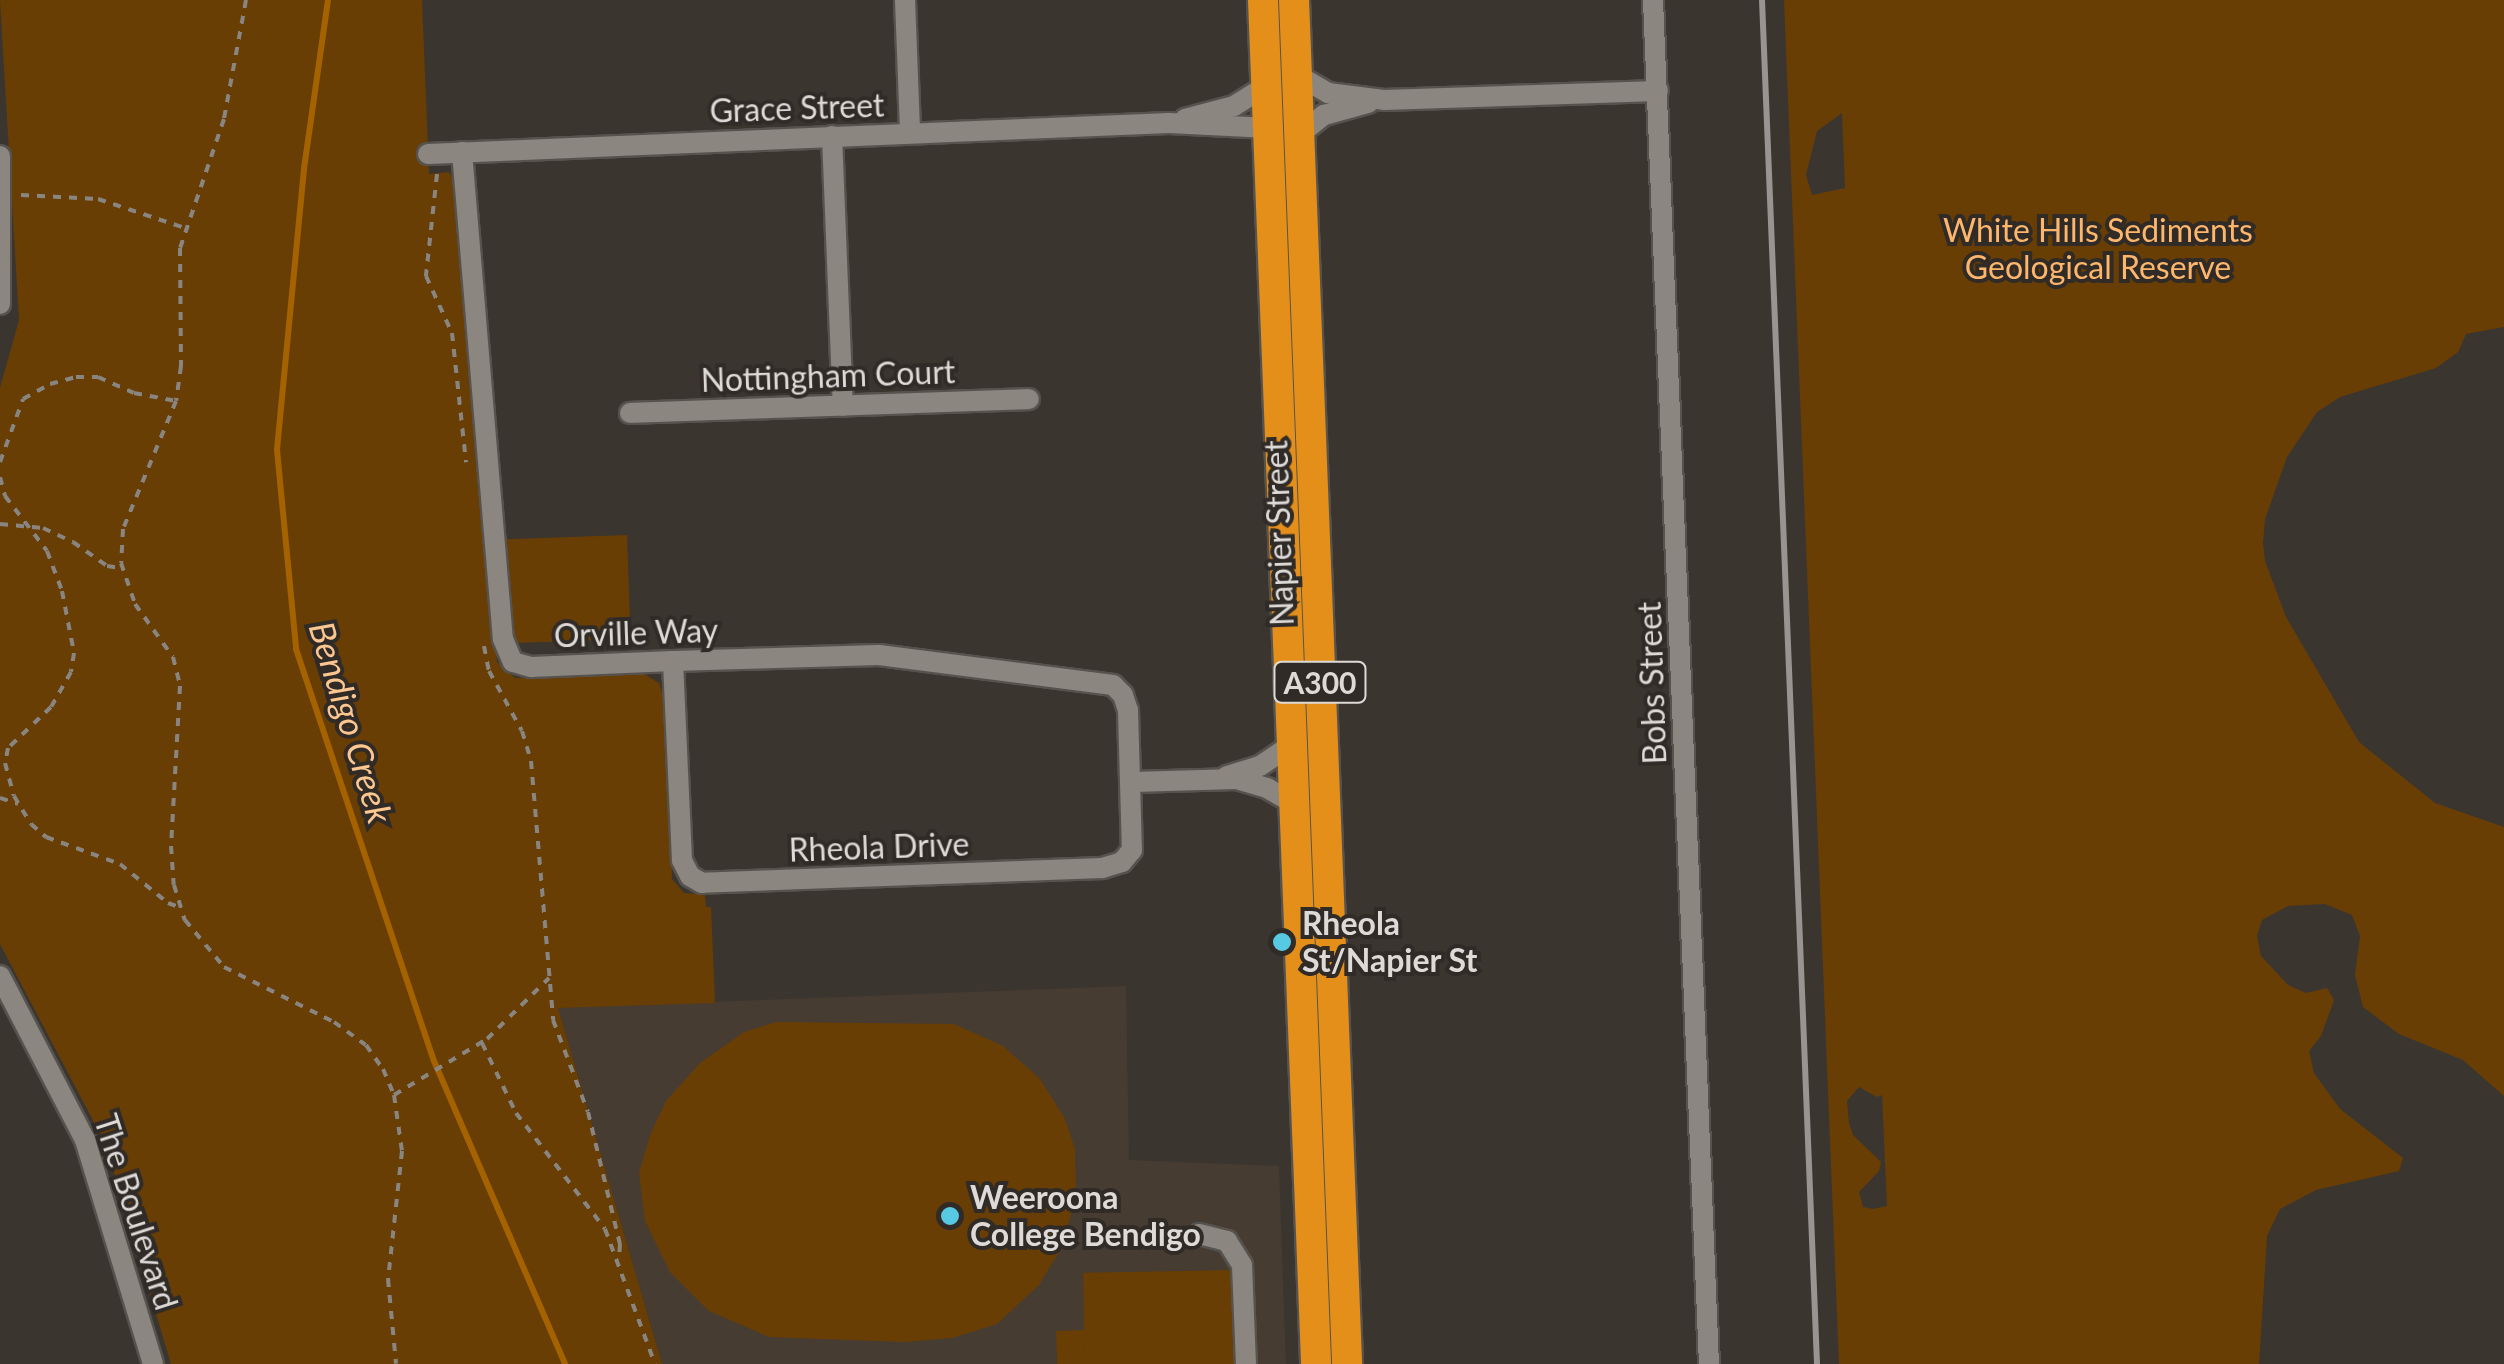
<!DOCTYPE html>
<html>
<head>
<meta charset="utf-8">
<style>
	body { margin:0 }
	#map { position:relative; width:2504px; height:1364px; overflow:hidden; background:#3b3530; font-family:Lato,sans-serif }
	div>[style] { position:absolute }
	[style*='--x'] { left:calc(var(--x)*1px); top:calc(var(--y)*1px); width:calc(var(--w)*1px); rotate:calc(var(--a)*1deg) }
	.built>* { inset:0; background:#463c32 }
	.green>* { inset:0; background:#693e04; transform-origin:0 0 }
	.stream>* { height:6px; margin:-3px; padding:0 3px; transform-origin:3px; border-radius:3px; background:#a46200 }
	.path>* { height:4px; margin-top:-2px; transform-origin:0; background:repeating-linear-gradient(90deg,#898581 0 8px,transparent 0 16px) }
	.roads { filter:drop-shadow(2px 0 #56524d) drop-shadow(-2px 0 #56524d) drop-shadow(0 2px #56524d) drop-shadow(0 -2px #56524d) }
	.minor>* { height:20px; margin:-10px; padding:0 10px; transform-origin:10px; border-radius:10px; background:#8c8680 }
	.highway>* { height:30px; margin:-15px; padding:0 15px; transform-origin:15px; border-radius:15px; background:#e58f1b }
	.rail>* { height:6px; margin:-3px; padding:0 3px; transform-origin:3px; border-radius:3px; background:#999491 }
	.dots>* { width:28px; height:28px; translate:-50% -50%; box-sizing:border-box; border:5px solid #302b27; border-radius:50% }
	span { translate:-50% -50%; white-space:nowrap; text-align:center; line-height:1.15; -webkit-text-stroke:8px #302b27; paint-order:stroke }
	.shield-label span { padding:2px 8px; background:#302b27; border:2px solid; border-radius:8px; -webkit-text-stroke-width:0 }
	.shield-label { font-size:30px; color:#dddad7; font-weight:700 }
	.street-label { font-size:32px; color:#dddad7 }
	.park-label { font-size:32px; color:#fdb66b }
	.poi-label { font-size:32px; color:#dddad7; font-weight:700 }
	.left { translate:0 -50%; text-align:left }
	.water-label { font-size:35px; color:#fcc690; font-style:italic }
</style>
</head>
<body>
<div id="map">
	<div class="built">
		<i style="clip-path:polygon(1126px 986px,1129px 1160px,1279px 1166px,1286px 1364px,662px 1364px,558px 1008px)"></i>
	</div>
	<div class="green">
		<i style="clip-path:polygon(0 0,422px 0,429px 174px,449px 172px,455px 183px,497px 662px,515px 678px,644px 674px,659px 683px,664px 698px,672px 879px,684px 893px,705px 895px,706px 907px,711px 907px,715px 1003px,558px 1008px,662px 1364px,171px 1364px,105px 1143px,0 944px,0 388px,19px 320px)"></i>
		<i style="clip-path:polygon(evenodd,1784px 0,2504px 0,2504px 327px,2466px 334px,2458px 352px,2436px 368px,2340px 397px,2317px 412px,2287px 457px,2265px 519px,2263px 543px,2265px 561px,2286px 617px,2359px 742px,2435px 803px,2504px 827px,2504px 1096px,2463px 1060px,2399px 1034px,2363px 1007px,2355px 975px,2360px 936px,2352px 915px,2325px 904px,2288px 906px,2262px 920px,2257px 936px,2261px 956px,2288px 985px,2306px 993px,2327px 988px,2334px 1000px,2321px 1036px,2309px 1051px,2314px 1073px,2340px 1109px,2403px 1158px,2399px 1171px,2316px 1190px,2280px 1209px,2267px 1236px,2259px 1364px,1839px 1364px,1784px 0,1842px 113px,1845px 188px,1812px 195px,1806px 175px,1817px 131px,1842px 113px,1784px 0,1859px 1087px,1877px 1097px,1882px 1095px,1887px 1206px,1873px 1209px,1863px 1207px,1859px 1192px,1879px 1171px,1881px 1162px,1853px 1135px,1849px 1123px,1847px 1101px,1859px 1087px)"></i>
		<i style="left:627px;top:535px;width:104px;height:122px;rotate:88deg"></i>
		<i style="clip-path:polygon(777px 1022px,954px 1024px,1003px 1046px,1040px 1079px,1065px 1119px,1075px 1149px,1076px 1196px,1062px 1247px,1039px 1285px,997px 1324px,952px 1338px,905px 1342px,769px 1337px,709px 1311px,670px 1272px,645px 1221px,639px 1173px,650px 1135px,666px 1101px,700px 1063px,744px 1032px)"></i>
		<i style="left:1237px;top:1270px;width:94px;height:154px;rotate:89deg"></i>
		<i style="left:1084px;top:1330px;width:34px;height:28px;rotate:88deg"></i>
	</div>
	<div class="stream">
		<i style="--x:328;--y:0;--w:171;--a:98.1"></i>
		<i style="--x:304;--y:169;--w:282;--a:95.5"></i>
		<i style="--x:277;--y:450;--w:200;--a:84.5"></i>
		<i style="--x:296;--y:649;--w:434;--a:71.5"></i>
		<i style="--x:434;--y:1061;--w:330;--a:66.6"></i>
	</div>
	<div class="path">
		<i style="--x:246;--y:0;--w:121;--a:100.5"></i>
		<i style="--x:224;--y:119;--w:136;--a:108.8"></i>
		<i style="--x:180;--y:248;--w:118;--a:89.5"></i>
		<i style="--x:181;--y:366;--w:35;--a:98"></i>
		<i style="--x:176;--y:401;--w:139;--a:112.5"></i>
		<i style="--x:123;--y:529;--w:34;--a:93"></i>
		<i style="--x:121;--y:563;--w:43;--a:71.1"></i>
		<i style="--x:135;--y:604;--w:65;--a:54.4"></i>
		<i style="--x:173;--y:657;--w:30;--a:76"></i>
		<i style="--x:180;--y:686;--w:160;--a:93.2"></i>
		<i style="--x:171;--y:846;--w:39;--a:86"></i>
		<i style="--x:174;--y:885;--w:37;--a:73"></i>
		<i style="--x:185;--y:920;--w:61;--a:50.3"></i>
		<i style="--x:224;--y:967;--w:123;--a:26.6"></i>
		<i style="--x:334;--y:1022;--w:39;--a:36"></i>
		<i style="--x:366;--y:1045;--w:29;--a:55"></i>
		<i style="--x:383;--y:1069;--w:28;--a:67"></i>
		<i style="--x:394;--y:1095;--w:57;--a:81.9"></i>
		<i style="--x:402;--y:1151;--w:129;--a:96.2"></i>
		<i style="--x:388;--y:1279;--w:85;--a:84.6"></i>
		<i style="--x:437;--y:174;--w:103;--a:96.2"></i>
		<i style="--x:426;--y:276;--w:63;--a:65.5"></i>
		<i style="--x:452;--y:333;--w:130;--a:83.8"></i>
		<i style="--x:21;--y:195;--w:77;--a:3"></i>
		<i style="--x:98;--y:199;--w:92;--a:18.4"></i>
		<i style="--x:0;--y:462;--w:67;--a:-69.9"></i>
		<i style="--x:23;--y:399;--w:31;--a:-29"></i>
		<i style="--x:50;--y:384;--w:27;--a:-15"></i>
		<i style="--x:76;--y:377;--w:22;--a:0"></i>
		<i style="--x:98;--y:377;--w:39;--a:24"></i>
		<i style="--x:134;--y:393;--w:43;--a:10.8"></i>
		<i style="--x:0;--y:477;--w:20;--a:75"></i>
		<i style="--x:5;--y:496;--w:69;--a:52.6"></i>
		<i style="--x:47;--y:551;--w:43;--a:69.4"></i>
		<i style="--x:62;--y:591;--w:63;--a:79"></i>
		<i style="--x:74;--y:653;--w:19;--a:99"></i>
		<i style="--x:71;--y:672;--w:40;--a:119.7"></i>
		<i style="--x:51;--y:707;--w:59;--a:136.4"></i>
		<i style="--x:8;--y:748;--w:15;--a:101"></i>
		<i style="--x:5;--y:763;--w:34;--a:75"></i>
		<i style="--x:14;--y:796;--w:33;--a:59"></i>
		<i style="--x:31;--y:824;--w:20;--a:41"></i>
		<i style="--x:46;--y:837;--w:79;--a:20"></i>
		<i style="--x:120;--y:864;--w:62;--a:39.1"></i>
		<i style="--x:168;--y:903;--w:12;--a:20"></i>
		<i style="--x:0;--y:524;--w:43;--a:5.3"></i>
		<i style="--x:43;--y:528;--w:33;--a:25"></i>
		<i style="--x:73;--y:542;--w:42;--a:35.2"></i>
		<i style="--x:107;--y:566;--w:14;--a:8"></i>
		<i style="--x:484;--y:646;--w:25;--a:79"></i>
		<i style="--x:489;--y:671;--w:68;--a:61.2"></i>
		<i style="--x:522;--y:731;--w:31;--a:73"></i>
		<i style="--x:531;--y:761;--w:260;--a:85.1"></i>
		<i style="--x:553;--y:1020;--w:98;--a:69.2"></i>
		<i style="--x:588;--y:1112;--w:136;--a:76.4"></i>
		<i style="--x:620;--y:1244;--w:15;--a:94"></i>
		<i style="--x:0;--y:798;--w:19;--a:18"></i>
		<i style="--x:482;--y:1043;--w:78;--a:64.1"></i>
		<i style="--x:516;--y:1113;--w:146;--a:52.5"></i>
		<i style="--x:605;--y:1229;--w:144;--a:69.7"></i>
		<i style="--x:394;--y:1095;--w:109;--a:-31.1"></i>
		<i style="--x:487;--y:1039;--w:87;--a:-44.5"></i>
	</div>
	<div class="roads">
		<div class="minor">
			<i style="--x:905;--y:0;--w:133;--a:87.8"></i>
			<i style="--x:1653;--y:0;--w:1365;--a:87.65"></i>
			<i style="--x:1297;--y:75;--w:36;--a:30"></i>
			<i style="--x:1328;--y:93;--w:56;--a:7.1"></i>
			<i style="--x:1384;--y:100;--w:274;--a:-1.9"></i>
			<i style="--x:1185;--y:119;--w:51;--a:-14.9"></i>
			<i style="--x:1234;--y:106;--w:39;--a:-32"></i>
			<i style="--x:1299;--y:135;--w:32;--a:-39"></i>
			<i style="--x:1324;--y:115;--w:46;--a:-15.3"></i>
			<i style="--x:832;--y:136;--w:270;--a:87.7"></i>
			<i style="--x:462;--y:152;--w:489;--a:85.2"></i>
			<i style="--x:503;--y:639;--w:25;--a:67"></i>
			<i style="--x:513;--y:662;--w:19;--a:16"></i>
			<i style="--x:531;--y:667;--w:142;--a:-2.4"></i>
			<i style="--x:673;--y:661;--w:206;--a:-1.7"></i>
			<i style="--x:879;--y:655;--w:236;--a:7.3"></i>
			<i style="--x:1113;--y:685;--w:14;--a:45"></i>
			<i style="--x:1123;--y:695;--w:16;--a:72"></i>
			<i style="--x:1128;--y:710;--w:140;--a:88.4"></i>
			<i style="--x:1132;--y:850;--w:16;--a:130"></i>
			<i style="--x:1122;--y:862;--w:21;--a:163"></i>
			<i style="--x:1102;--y:868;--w:400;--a:177.9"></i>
			<i style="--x:702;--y:883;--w:14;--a:-150"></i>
			<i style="--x:690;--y:876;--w:18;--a:-117"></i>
			<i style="--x:682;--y:860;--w:199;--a:-92.6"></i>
			<i style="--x:428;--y:154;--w:742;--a:-2.4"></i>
			<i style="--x:1169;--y:123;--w:100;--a:2.9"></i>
			<i style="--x:0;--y:156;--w:148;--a:90"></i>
			<i style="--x:630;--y:413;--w:399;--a:-2"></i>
			<i style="--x:1227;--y:776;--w:34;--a:-17"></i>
			<i style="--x:1260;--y:766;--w:40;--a:-34"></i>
			<i style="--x:1133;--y:782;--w:103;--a:-1.7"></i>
			<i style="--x:1236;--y:779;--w:32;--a:16"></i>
			<i style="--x:1267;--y:788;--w:34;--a:30"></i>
			<i style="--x:0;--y:976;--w:185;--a:62.6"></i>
			<i style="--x:85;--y:1140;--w:234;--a:73.1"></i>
			<i style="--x:1199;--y:1234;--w:29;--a:14"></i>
			<i style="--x:1227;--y:1241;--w:28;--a:58"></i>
			<i style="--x:1242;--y:1265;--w:99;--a:87.7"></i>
		</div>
		<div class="highway">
			<i style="--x:1263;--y:0;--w:1365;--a:87.77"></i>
			<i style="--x:1294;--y:0;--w:1365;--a:87.77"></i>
		</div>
	</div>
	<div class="rail">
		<i style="--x:1762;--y:0;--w:1365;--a:87.69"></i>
	</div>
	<div class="dots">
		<i style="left:1282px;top:942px;background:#58c9e3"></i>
		<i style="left:950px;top:1216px;background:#58c9e3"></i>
	</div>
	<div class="shield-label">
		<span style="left:1320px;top:682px">A300</span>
	</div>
	<div class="street-label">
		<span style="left:797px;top:108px;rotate:-2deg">Grace Street</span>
		<span style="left:828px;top:376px;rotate:-2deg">Nottingham Court</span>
		<span style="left:1279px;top:533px;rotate:-92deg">Napier Street</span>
		<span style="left:636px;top:633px;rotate:-2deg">Orville Way</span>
		<span style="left:1652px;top:683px;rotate:-92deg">Bobs Street</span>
		<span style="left:879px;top:847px;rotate:-2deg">Rheola Drive</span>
		<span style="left:136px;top:1212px;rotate:72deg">The Boulevard</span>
	</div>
	<div class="park-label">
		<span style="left:2098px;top:249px">White Hills Sediments<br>Geological Reserve</span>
	</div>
	<div class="poi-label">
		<span class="left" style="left:1302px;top:942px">Rheola<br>St/Napier St</span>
		<span class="left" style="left:970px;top:1216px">Weeroona<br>College Bendigo</span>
	</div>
	<div class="water-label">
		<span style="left:352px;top:722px;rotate:73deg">Bendigo Creek</span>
	</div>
</div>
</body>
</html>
